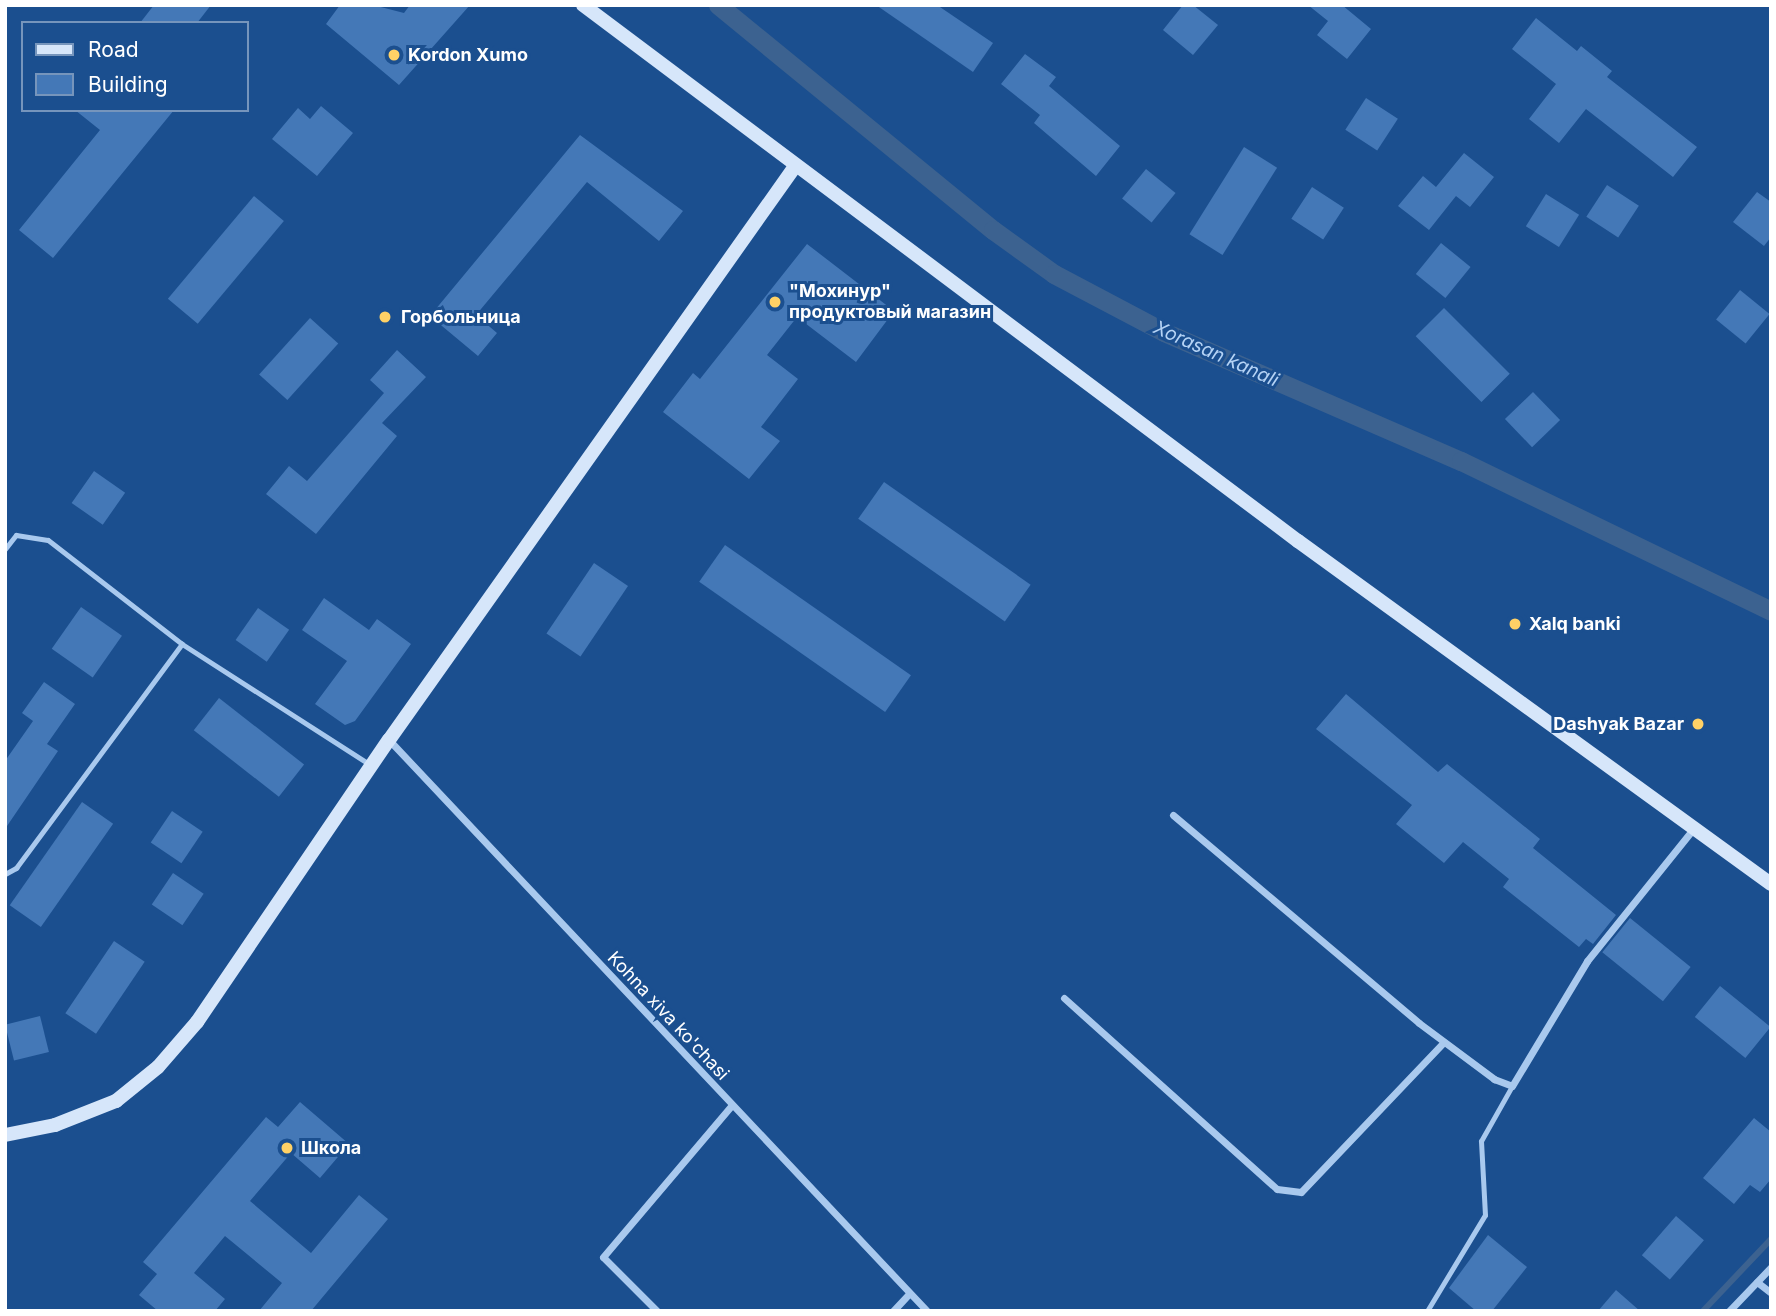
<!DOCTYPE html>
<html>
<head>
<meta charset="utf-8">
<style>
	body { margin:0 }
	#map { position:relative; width:1776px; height:1316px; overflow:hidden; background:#1b4f8f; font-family:Inter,sans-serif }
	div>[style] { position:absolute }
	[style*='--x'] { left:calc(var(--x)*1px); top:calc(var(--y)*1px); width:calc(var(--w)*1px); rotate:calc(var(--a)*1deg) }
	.stream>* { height:6px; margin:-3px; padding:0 3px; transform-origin:3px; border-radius:3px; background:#3c6290 }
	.canal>* { height:19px; margin:-9.5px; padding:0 9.5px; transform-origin:9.5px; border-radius:9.5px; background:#3c6290 }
	.building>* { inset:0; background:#4478b7; transform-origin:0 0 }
	.service>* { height:5px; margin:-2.5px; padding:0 2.5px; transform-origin:2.5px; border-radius:2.5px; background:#a9c9ee }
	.minor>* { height:7px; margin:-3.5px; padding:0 3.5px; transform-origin:3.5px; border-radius:3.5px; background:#a9c9ee }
	.secondary>* { height:14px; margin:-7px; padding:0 7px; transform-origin:7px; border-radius:7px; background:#d6e6fa }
	.dots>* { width:19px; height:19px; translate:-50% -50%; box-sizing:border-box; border:4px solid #1b4f8f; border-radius:50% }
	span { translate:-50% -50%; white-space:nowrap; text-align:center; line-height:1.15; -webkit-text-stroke:6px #1b4f8f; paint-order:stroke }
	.poi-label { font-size:18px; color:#fff; font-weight:700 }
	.left { translate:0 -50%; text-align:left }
	.right { translate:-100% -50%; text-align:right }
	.street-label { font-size:18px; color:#fff }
	.water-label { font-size:19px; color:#b5d3f5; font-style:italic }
	.frame { position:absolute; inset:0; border:7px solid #fff; pointer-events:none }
	.legend { position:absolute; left:21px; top:21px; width:228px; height:91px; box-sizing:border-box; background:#1b4f8f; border:2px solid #7695bc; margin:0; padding:9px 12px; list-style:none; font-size:21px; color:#fff }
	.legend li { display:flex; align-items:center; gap:14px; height:35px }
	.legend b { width:35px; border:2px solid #7695bc }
</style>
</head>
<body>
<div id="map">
	<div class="stream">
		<i style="--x:1703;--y:1311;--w:99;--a:-46.6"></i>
	</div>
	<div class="canal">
		<i style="--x:718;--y:5;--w:355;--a:39.3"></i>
		<i style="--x:993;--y:230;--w:75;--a:35.8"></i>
		<i style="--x:1054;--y:274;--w:124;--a:27.8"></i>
		<i style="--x:1164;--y:332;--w:324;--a:23.5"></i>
		<i style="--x:1461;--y:461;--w:344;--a:25.8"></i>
	</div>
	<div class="building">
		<i style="clip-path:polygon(154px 5px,211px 5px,197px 23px,140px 23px)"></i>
		<i style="clip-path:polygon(340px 5px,373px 5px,404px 13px,410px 5px,470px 5px,399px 85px,326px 24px)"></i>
		<i style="clip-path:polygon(876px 5px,937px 5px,993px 43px,973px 72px)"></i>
		<i style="clip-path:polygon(1183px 5px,1193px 5px,1218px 25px,1193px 55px,1163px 30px)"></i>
		<i style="clip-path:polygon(1308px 5px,1342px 5px,1371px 29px,1347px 59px,1317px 35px,1328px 21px)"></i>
		<i style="clip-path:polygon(1536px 18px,1577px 51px,1581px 46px,1612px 71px,1607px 77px,1697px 147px,1673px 177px,1586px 109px,1559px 143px,1529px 119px,1556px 84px,1512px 49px)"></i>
		<i style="clip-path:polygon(1025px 54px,1056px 77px,1049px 86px,1120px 146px,1096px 176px,1034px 123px,1040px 115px,1001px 84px)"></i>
		<i style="left:1366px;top:98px;width:38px;height:38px;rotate:33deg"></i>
		<i style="clip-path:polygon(321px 106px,353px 133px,317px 176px,272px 139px,298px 108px,310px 119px)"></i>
		<i style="clip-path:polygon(75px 110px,174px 110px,53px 258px,19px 230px,100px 130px)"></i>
		<i style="clip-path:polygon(580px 135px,683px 211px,659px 241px,587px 182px,476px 315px,497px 333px,478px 356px,430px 316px)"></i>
		<i style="left:1244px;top:147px;width:39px;height:103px;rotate:32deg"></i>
		<i style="clip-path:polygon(1464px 153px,1494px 177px,1470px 207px,1456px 196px,1429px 230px,1398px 206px,1423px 176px,1436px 187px)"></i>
		<i style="left:1146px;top:169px;width:38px;height:38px;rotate:39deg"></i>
		<i style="left:1607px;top:185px;width:38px;height:38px;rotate:33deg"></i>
		<i style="left:1312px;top:187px;width:38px;height:38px;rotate:33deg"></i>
		<i style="clip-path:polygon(1757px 192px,1771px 202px,1771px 237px,1764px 246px,1733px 222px)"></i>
		<i style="left:1546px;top:194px;width:39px;height:38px;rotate:32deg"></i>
		<i style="left:254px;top:196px;width:39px;height:134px;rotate:40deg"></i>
		<i style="left:1441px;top:243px;width:38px;height:40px;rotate:39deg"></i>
		<i style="clip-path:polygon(807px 244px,894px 311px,856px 362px,797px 317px,767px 355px,798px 379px,761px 427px,780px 441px,749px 479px,663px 412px,693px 373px,700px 379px)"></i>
		<i style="left:1740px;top:290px;width:38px;height:38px;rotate:39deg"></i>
		<i style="left:1444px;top:308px;width:93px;height:40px;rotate:45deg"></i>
		<i style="left:310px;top:318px;width:38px;height:76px;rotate:42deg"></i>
		<i style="clip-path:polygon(397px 350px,426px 377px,382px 423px,397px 436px,316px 534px,266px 494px,289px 466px,307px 481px,384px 393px,370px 380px)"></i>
		<i style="left:1533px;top:392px;width:39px;height:39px;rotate:46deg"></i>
		<i style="left:94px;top:471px;width:38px;height:39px;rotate:35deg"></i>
		<i style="left:884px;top:482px;width:179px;height:45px;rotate:35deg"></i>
		<i style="left:725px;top:545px;width:227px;height:45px;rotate:35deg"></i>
		<i style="left:594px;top:563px;width:41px;height:85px;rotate:34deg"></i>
		<i style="clip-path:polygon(324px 598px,369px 630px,377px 619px,411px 644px,355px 721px,345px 725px,315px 704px,347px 661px,302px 630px)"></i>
		<i style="left:81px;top:607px;width:50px;height:51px;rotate:35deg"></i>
		<i style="left:258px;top:608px;width:38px;height:39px;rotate:35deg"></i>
		<i style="clip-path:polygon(44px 682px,75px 704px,47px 744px,58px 751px,5px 829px,5px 761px,33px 721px,22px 713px)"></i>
		<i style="clip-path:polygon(1346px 694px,1438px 772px,1447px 764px,1540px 839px,1533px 848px,1616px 915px,1593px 944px,1586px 939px,1579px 947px,1503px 887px,1509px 879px,1463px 842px,1444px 863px,1396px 824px,1412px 805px,1316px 729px)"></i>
		<i style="left:219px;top:698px;width:108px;height:41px;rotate:38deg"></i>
		<i style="left:82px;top:802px;width:38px;height:126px;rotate:35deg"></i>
		<i style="left:172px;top:811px;width:37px;height:38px;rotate:34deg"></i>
		<i style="left:173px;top:873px;width:37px;height:38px;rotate:34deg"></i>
		<i style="left:1630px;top:918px;width:78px;height:44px;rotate:39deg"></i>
		<i style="left:114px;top:941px;width:37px;height:87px;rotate:34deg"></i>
		<i style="left:1720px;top:986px;width:65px;height:40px;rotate:39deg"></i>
		<i style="left:40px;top:1016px;width:37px;height:36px;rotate:76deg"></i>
		<i style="clip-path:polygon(300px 1102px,349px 1144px,320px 1178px,291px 1153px,250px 1201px,311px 1253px,359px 1195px,388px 1219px,311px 1311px,259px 1311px,282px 1283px,225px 1236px,194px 1273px,225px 1299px,215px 1311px,158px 1311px,139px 1295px,157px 1274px,143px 1262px,266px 1117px,278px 1127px)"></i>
		<i style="clip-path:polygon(1754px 1118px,1771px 1132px,1771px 1179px,1760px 1192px,1750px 1185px,1734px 1204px,1703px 1178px)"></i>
		<i style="left:1676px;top:1216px;width:37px;height:52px;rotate:41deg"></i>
		<i style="clip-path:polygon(1488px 1235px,1527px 1267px,1492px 1311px,1476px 1311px,1449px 1288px)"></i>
		<i style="clip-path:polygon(1616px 1290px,1640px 1311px,1598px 1311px)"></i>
	</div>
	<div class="service">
		<i style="--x:5;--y:549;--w:18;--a:-52"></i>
		<i style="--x:16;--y:535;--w:32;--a:9"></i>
		<i style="--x:48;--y:540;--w:170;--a:37.8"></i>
		<i style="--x:182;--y:644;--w:222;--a:32.7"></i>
		<i style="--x:5;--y:874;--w:13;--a:-29"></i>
		<i style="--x:16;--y:868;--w:279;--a:-53.5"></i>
		<i style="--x:1427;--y:1311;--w:112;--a:-58.9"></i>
		<i style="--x:1485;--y:1215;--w:74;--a:-93.1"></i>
		<i style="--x:1481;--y:1141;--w:63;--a:-60.6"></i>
	</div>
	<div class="minor">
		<i style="--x:390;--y:741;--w:783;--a:46.71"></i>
		<i style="--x:1173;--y:815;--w:322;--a:40.2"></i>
		<i style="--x:1419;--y:1023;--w:94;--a:36.7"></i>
		<i style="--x:1494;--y:1079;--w:19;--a:21"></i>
		<i style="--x:1512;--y:1086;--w:146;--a:-59"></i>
		<i style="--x:1587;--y:961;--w:171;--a:-51.2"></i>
		<i style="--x:1064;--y:998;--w:286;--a:41.9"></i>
		<i style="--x:1277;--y:1189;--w:24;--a:7"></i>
		<i style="--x:1301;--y:1192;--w:207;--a:-46.4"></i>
		<i style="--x:1757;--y:1282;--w:18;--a:38"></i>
		<i style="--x:657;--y:1311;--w:76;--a:-135"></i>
		<i style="--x:603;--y:1257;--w:197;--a:-49.7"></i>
		<i style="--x:893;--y:1311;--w:23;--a:-47"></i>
		<i style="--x:1729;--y:1311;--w:61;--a:-46.3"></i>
	</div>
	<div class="secondary">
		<i style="--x:583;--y:5;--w:894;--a:36.86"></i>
		<i style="--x:1298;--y:541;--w:584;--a:35.95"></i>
		<i style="--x:5;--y:1135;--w:51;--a:-11.3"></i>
		<i style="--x:55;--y:1125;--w:66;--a:-21.5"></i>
		<i style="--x:116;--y:1101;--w:54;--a:-39"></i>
		<i style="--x:158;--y:1067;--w:60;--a:-49.1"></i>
		<i style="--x:197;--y:1022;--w:341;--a:-55.8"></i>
		<i style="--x:389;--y:740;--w:704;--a:-54.71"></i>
	</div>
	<div class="dots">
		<i style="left:394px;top:55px;background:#ffd166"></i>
		<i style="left:775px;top:302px;background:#ffd166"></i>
		<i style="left:385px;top:317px;background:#ffd166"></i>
		<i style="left:1515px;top:624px;background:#ffd166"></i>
		<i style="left:1698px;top:724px;background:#ffd166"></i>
		<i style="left:287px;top:1148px;background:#ffd166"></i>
	</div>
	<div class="poi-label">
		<span class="left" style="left:408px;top:55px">Kordon Xumo</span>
		<span class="left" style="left:789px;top:302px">"Мохинур"<br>продуктовый магазин</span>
		<span class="left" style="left:401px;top:317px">Горбольница</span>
		<span class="left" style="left:1529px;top:624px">Xalq banki</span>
		<span class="right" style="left:1684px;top:724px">Dashyak Bazar</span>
		<span class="left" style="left:301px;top:1148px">Школа</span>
	</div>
	<div class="street-label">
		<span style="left:668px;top:1016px;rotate:47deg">Kohna xiva ko'chasi</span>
	</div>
	<div class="water-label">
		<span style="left:1216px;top:354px;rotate:24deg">Xorasan kanali</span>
	</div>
	<div class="frame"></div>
	<ul class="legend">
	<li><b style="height:9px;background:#d6e6fa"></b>Road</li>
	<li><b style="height:19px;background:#4478b7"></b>Building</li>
	</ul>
</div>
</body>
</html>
